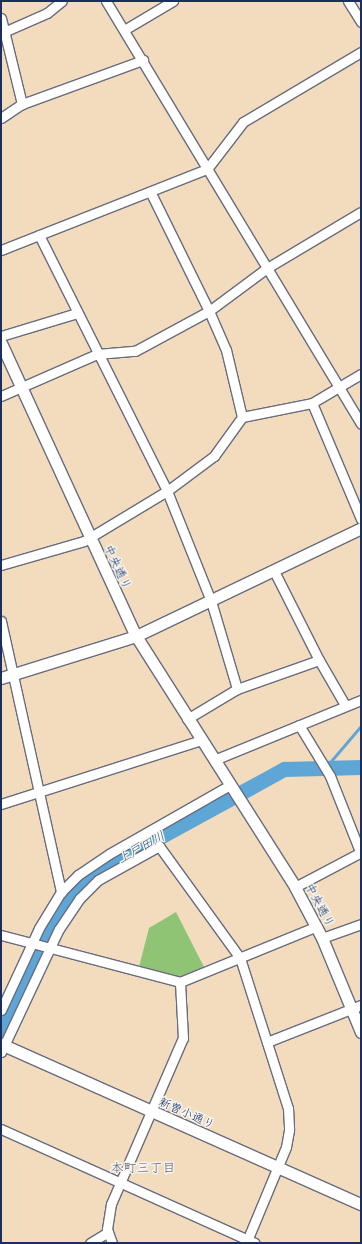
<!DOCTYPE html>
<html>
<head>
<meta charset="utf-8">
<style>
	body { margin:0 }
	#map { position:relative; width:362px; height:1244px; overflow:hidden; background:#f3dcbd; font-family:Mali,"Klee One",sans-serif }
	div>[style] { position:absolute }
	[style*='--x'] { left:calc(var(--x)*1px); top:calc(var(--y)*1px); width:calc(var(--w)*1px); rotate:calc(var(--a)*1deg) }
	.green>* { inset:0; background:#90c475 }
	.stream>* { height:2.5px; margin:-1.25px; padding:0 1.25px; transform-origin:1.25px; border-radius:1.25px; background:#5ea6d5 }
	.river>* { height:15px; margin:-7.5px; padding:0 7.5px; transform-origin:7.5px; border-radius:7.5px; background:#5ea6d5 }
	.roads { filter:drop-shadow(1px 0 #676c7f) drop-shadow(-1px 0 #676c7f) drop-shadow(0 1px #676c7f) drop-shadow(0 -1px #676c7f) }
	.minor>* { height:9px; margin:-4.5px; padding:0 4.5px; transform-origin:4.5px; border-radius:4.5px; background:#fff }
	.tertiary>* { height:11px; margin:-5.5px; padding:0 5.5px; transform-origin:5.5px; border-radius:5.5px; background:#fff }
	span { translate:-50% -50%; white-space:nowrap; text-align:center; line-height:1.15; -webkit-text-stroke:3px #f6f6f2; paint-order:stroke }
	.street-label { font-size:12px; color:#1b2f5e }
	.water-label { font-size:13px; color:#325988; font-style:italic }
	.neighbourhood-label { font-size:13px; color:#5f5765 }
	.frame { position:absolute; inset:0; border:2px solid #1b2f5e; pointer-events:none }
</style>
</head>
<body>
<div id="map">
	<div class="green">
		<i style="clip-path:polygon(176px 912px,204px 967px,179px 977px,139px 967px,149px 928px)"></i>
	</div>
	<div class="stream">
		<i style="--x:326;--y:767;--w:54;--a:-49.5"></i>
	</div>
	<div class="river">
		<i style="--x:1;--y:1033;--w:121;--a:-65.1"></i>
		<i style="--x:52;--y:923;--w:20;--a:-60"></i>
		<i style="--x:62;--y:906;--w:46;--a:-45.9"></i>
		<i style="--x:94;--y:873;--w:217;--a:-28.7"></i>
		<i style="--x:284;--y:769;--w:77;--a:-1.5"></i>
	</div>
	<div class="roads">
		<div class="minor">
			<i style="--x:106;--y:1;--w:494;--a:58.9"></i>
			<i style="--x:348;--y:1;--w:25;--a:58"></i>
			<i style="--x:1;--y:18;--w:89;--a:76.3"></i>
			<i style="--x:124;--y:30;--w:57;--a:-30.6"></i>
			<i style="--x:6;--y:31;--w:45;--a:-23.7"></i>
			<i style="--x:47;--y:13;--w:19;--a:-39"></i>
			<i style="--x:1;--y:118;--w:25;--a:-34"></i>
			<i style="--x:22;--y:104;--w:129;--a:-20"></i>
			<i style="--x:39;--y:235;--w:286;--a:63.4"></i>
			<i style="--x:167;--y:491;--w:118;--a:68.2"></i>
			<i style="--x:211;--y:601;--w:92;--a:73.5"></i>
			<i style="--x:1;--y:250;--w:221;--a:-21.5"></i>
			<i style="--x:207;--y:169;--w:59;--a:-52.5"></i>
			<i style="--x:243;--y:122;--w:137;--a:-30.7"></i>
			<i style="--x:1;--y:336;--w:79;--a:-16.8"></i>
			<i style="--x:1;--y:396;--w:105;--a:-23.6"></i>
			<i style="--x:97;--y:354;--w:38;--a:-5"></i>
			<i style="--x:135;--y:351;--w:84;--a:-28.4"></i>
			<i style="--x:209;--y:311;--w:72;--a:-36.6"></i>
			<i style="--x:267;--y:268;--w:109;--a:-30.8"></i>
			<i style="--x:312;--y:403;--w:126;--a:67.1"></i>
			<i style="--x:242;--y:417;--w:71;--a:-11.3"></i>
			<i style="--x:312;--y:403;--w:57;--a:-30.6"></i>
			<i style="--x:1;--y:565;--w:86;--a:-16.1"></i>
			<i style="--x:84;--y:541;--w:97;--a:-31.1"></i>
			<i style="--x:167;--y:491;--w:59;--a:-36.7"></i>
			<i style="--x:214;--y:456;--w:48;--a:-54.3"></i>
			<i style="--x:242;--y:417;--w:69;--a:-103.4"></i>
			<i style="--x:226;--y:350;--w:43;--a:-113.6"></i>
			<i style="--x:209;--y:311;--w:131;--a:-116.2"></i>
			<i style="--x:274;--y:571;--w:100;--a:63.2"></i>
			<i style="--x:319;--y:660;--w:52;--a:60"></i>
			<i style="--x:1;--y:621;--w:278;--a:77.5"></i>
			<i style="--x:187;--y:719;--w:58;--a:-31"></i>
			<i style="--x:237;--y:689;--w:87;--a:-19.5"></i>
			<i style="--x:299;--y:725;--w:60;--a:58.7"></i>
			<i style="--x:330;--y:776;--w:84;--a:68.3"></i>
			<i style="--x:214;--y:760;--w:159;--a:-22.2"></i>
			<i style="--x:1;--y:804;--w:210;--a:-17.7"></i>
			<i style="--x:295;--y:887;--w:75;--a:-27.9"></i>
			<i style="--x:1;--y:935;--w:185;--a:14.7"></i>
			<i style="--x:180;--y:982;--w:148;--a:-22.2"></i>
			<i style="--x:322;--y:938;--w:41;--a:-19.7"></i>
			<i style="--x:1;--y:1010;--w:90;--a:-65.1"></i>
			<i style="--x:39;--y:928;--w:42;--a:-58.6"></i>
			<i style="--x:61;--y:892;--w:24;--a:-45"></i>
			<i style="--x:78;--y:875;--w:37;--a:-34"></i>
			<i style="--x:109;--y:854;--w:139;--a:-29.7"></i>
			<i style="--x:267;--y:1042;--w:101;--a:-21.5"></i>
			<i style="--x:1;--y:1052;--w:136;--a:-64.8"></i>
			<i style="--x:59;--y:929;--w:37;--a:-56"></i>
			<i style="--x:80;--y:898;--w:25;--a:-45"></i>
			<i style="--x:98;--y:880;--w:70;--a:-29.1"></i>
			<i style="--x:159;--y:846;--w:138;--a:54.1"></i>
			<i style="--x:240;--y:958;--w:157;--a:72.3"></i>
			<i style="--x:288;--y:1108;--w:22;--a:87"></i>
			<i style="--x:289;--y:1130;--w:17;--a:100"></i>
			<i style="--x:286;--y:1147;--w:104;--a:112.6"></i>
			<i style="--x:1;--y:1129;--w:278;--a:24.2"></i>
			<i style="--x:90;--y:1243;--w:21;--a:-31"></i>
			<i style="--x:112;--y:1243;--w:15;--a:-110"></i>
			<i style="--x:107;--y:1229;--w:25;--a:-81"></i>
			<i style="--x:111;--y:1204;--w:181;--a:-66.6"></i>
			<i style="--x:183;--y:1038;--w:56;--a:-93.1"></i>
		</div>
		<div class="tertiary">
			<i style="--x:1;--y:343;--w:323;--a:65.3"></i>
			<i style="--x:136;--y:636;--w:297;--a:57.6"></i>
			<i style="--x:295;--y:887;--w:58;--a:62.1"></i>
			<i style="--x:322;--y:938;--w:102;--a:67.5"></i>
			<i style="--x:1;--y:678;--w:141;--a:-17.3"></i>
			<i style="--x:136;--y:636;--w:250;--a:-25.6"></i>
			<i style="--x:1;--y:1044;--w:394;--a:24"></i>
		</div>
	</div>
	<div class="street-label">
		<span style="left:118px;top:567px;rotate:65deg">中央通り</span>
		<span style="left:320px;top:905px;rotate:62deg">中央通り</span>
		<span style="left:187px;top:1113px;rotate:24deg">新曽小通り</span>
	</div>
	<div class="water-label">
		<span style="left:141px;top:847px;rotate:-29deg">上戸田川</span>
	</div>
	<div class="neighbourhood-label">
		<span style="left:143px;top:1167px">本町三丁目</span>
	</div>
	<div class="frame"></div>
</div>
</body>
</html>
